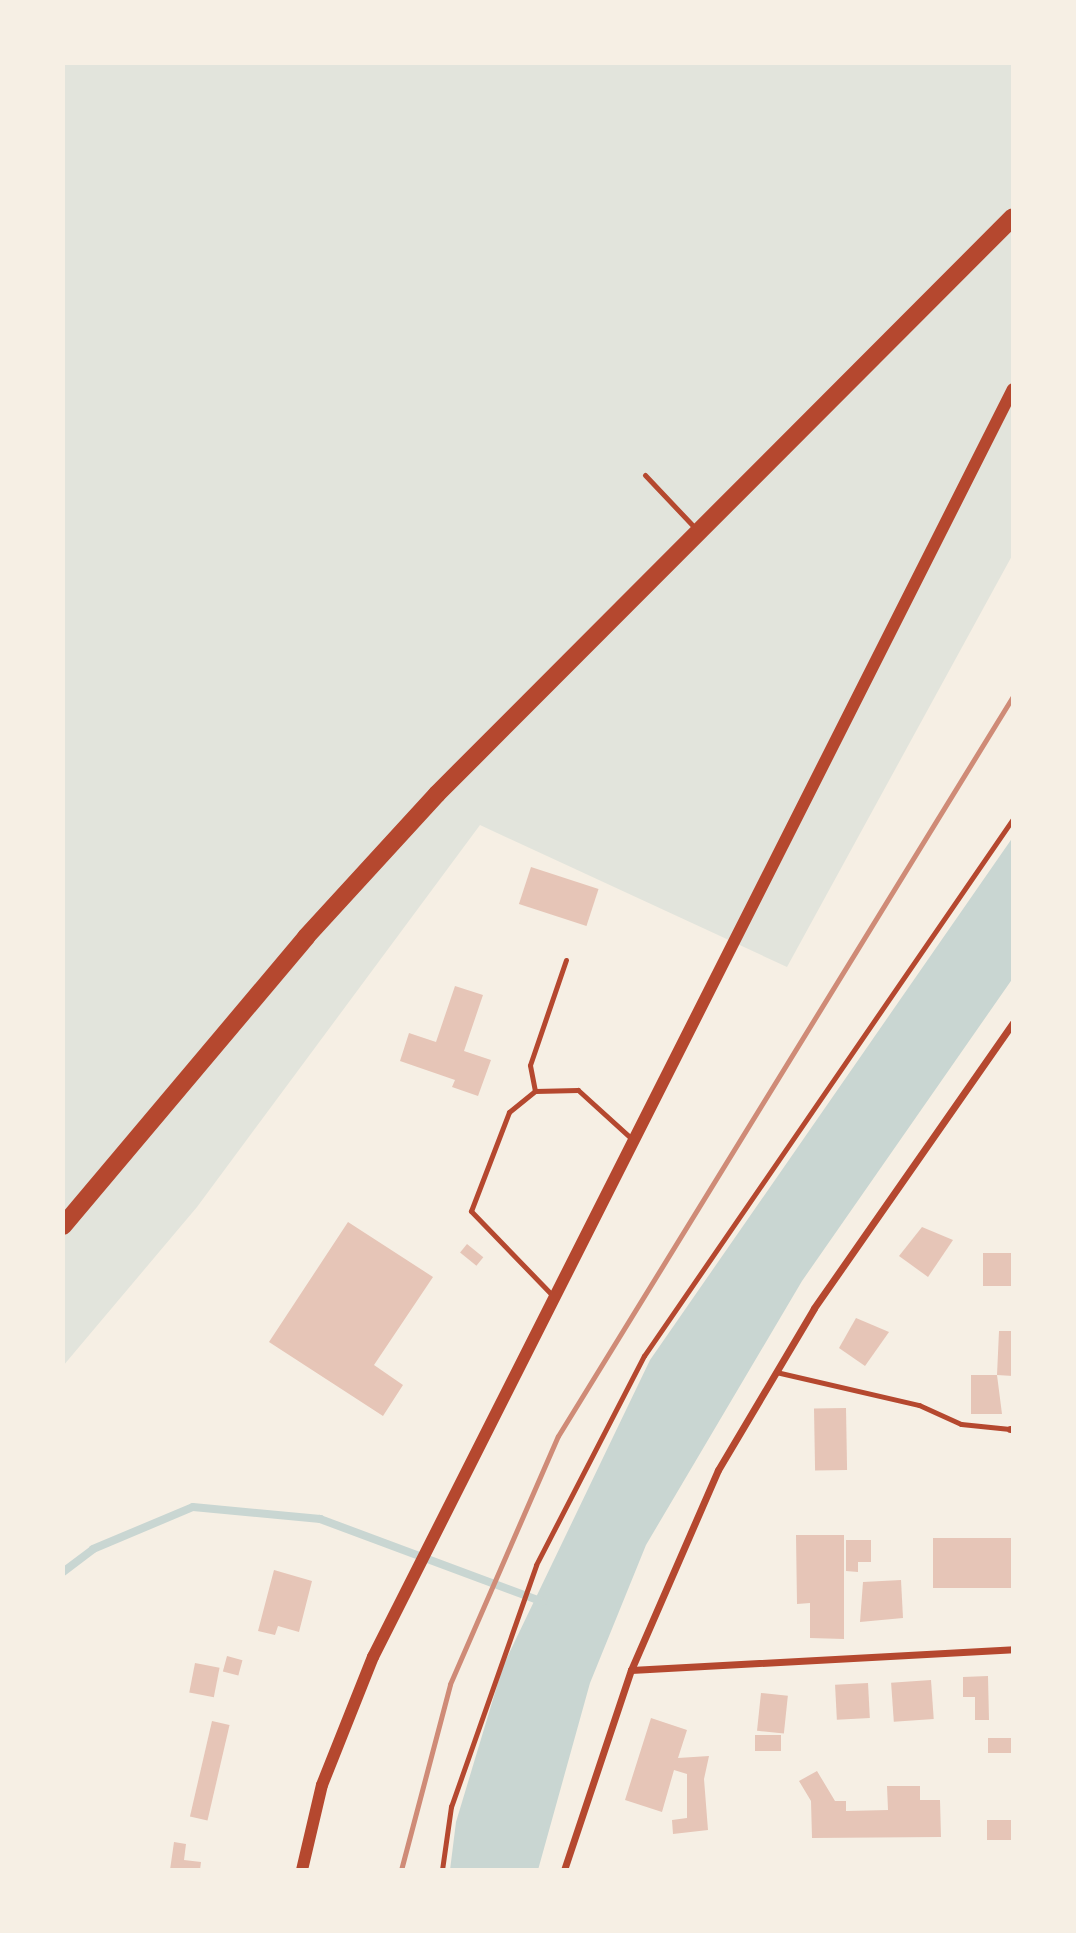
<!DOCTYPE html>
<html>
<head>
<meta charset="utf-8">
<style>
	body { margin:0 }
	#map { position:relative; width:1076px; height:1933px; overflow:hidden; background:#f6efe4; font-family:"Playfair Display",serif }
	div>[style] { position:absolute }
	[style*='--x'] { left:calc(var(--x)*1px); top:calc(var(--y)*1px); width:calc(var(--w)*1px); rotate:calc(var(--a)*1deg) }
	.green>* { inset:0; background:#e2e4dc }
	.water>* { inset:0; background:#c9d6d2 }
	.stream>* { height:8px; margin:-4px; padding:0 4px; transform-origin:4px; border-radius:4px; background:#c9d6d2 }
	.building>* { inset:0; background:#e6c5b7; transform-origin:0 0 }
	.path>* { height:4.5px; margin:-2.25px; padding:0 2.25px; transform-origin:2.25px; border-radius:2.25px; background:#b5482f }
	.service>* { height:5px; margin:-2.5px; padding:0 2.5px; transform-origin:2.5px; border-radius:2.5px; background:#b5482f }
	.minor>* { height:7px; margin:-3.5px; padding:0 3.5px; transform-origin:3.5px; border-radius:3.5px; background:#b5482f }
	.tertiary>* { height:12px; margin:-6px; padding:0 6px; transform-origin:6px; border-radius:6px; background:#b5482f }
	.primary>* { height:18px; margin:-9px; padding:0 9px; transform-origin:9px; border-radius:9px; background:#b5482f }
	.rail>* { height:5px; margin:-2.5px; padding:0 2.5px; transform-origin:2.5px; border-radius:2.5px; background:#cf8b77 }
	span { translate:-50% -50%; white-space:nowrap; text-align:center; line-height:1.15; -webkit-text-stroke:6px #f6efe4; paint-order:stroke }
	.frame { position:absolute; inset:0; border:65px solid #f6efe4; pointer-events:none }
</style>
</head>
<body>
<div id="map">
	<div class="green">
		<i style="clip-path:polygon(63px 63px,1013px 63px,1013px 554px,787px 967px,480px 825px,197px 1207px,63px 1366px)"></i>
	</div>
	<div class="water">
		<i style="clip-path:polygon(1013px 837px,1013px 978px,802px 1281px,646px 1545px,590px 1683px,538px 1870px,450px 1870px,456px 1822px,503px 1666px,650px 1360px)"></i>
	</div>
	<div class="stream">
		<i style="--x:63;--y:1572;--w:38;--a:-37"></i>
		<i style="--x:93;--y:1549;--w:108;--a:-22.8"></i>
		<i style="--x:193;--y:1507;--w:128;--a:5.4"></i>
		<i style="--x:320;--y:1519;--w:238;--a:20.4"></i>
	</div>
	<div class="building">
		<i style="left:531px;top:867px;width:71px;height:39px;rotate:18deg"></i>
		<i style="clip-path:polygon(455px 986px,483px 995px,464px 1051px,491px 1060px,478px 1096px,452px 1087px,455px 1080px,400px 1061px,409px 1033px,436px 1042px)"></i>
		<i style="clip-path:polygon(348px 1222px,433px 1277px,374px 1365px,403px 1385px,383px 1416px,269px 1342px)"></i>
		<i style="clip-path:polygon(922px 1227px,953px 1240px,928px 1277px,899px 1256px)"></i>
		<i style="left:467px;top:1244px;width:21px;height:11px;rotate:39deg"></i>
		<i style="left:1013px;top:1253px;width:33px;height:30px;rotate:90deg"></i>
		<i style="clip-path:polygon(856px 1318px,889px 1332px,865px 1366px,839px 1348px)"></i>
		<i style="clip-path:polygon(999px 1331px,1013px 1331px,1013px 1376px,997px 1375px,1002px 1414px,971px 1414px,971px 1375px,997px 1375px)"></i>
		<i style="left:846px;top:1408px;width:62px;height:32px;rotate:89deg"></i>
		<i style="clip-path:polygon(796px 1535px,844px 1535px,844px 1639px,810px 1638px,810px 1603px,797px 1604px)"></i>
		<i style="left:1013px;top:1538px;width:50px;height:80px;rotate:90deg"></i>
		<i style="clip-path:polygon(846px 1540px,871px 1540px,871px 1562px,858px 1562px,858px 1572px,846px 1571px)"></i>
		<i style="clip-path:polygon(274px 1570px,312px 1581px,299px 1632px,278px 1626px,275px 1635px,258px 1631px)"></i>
		<i style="clip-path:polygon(901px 1580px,903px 1618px,860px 1622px,863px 1582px)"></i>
		<i style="left:227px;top:1656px;width:16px;height:16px;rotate:15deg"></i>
		<i style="left:195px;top:1663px;width:25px;height:30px;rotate:11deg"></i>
		<i style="clip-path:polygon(988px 1676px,989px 1720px,975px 1720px,975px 1697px,963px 1697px,963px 1677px)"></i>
		<i style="left:931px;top:1680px;width:39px;height:40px;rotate:86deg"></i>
		<i style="left:868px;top:1683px;width:35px;height:33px;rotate:87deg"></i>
		<i style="left:761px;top:1693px;width:27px;height:38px;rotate:6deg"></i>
		<i style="clip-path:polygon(651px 1718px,687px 1730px,678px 1758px,709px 1756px,704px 1779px,708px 1830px,673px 1834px,672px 1820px,687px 1818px,687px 1774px,674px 1770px,662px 1812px,625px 1800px)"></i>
		<i style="left:212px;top:1721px;width:18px;height:98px;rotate:13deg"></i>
		<i style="left:755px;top:1735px;width:26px;height:16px"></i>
		<i style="left:1013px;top:1738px;width:15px;height:25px;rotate:90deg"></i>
		<i style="clip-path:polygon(817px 1771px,835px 1801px,846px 1801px,846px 1811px,888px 1810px,887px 1786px,920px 1786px,920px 1800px,940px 1800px,941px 1837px,812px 1838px,811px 1801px,799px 1781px)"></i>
		<i style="left:987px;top:1820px;width:26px;height:20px"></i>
		<i style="clip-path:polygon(174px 1842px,186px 1844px,184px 1860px,201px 1862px,200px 1870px,170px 1870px)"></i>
	</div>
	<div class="path">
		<i style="--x:442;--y:1870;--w:64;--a:-81.9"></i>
		<i style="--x:451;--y:1807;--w:256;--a:-70.6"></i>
		<i style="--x:536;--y:1565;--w:235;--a:-62.7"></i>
		<i style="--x:644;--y:1356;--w:652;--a:-55.51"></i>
	</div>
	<div class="service">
		<i style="--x:645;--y:475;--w:74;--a:46.6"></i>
		<i style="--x:535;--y:1091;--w:26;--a:-101"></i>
		<i style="--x:530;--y:1065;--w:111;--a:-71.1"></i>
		<i style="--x:555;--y:1298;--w:121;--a:-134"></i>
		<i style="--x:471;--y:1211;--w:106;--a:-69"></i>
		<i style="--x:509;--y:1112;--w:33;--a:-39"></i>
		<i style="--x:535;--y:1091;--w:43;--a:-1.3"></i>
		<i style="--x:578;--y:1090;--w:73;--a:42.2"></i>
		<i style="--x:776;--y:1372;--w:147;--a:13"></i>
		<i style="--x:919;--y:1405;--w:46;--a:24.3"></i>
		<i style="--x:961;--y:1424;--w:49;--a:5.8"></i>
	</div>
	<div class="minor">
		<i style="--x:1010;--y:1429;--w:3;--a:0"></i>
		<i style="--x:631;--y:1670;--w:383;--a:-3.1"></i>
		<i style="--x:564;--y:1870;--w:211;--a:-71.5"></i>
		<i style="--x:631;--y:1670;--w:218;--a:-66.5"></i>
		<i style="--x:718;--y:1470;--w:188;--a:-59.3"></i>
		<i style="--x:814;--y:1308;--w:348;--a:-55.1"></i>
	</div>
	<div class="tertiary">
		<i style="--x:302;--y:1870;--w:87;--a:-76.8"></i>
		<i style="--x:322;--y:1785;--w:138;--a:-68.3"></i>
		<i style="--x:373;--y:1657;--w:1420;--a:-63.22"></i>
	</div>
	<div class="primary">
		<i style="--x:63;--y:1226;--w:378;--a:-49.9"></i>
		<i style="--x:306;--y:937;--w:194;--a:-47.5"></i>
		<i style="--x:437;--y:794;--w:815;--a:-45.05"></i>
	</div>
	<div class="rail">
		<i style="--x:401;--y:1870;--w:192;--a:-75.2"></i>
		<i style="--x:450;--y:1684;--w:270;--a:-66.5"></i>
		<i style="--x:558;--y:1436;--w:869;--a:-58.41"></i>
	</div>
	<div class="frame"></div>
</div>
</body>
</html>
